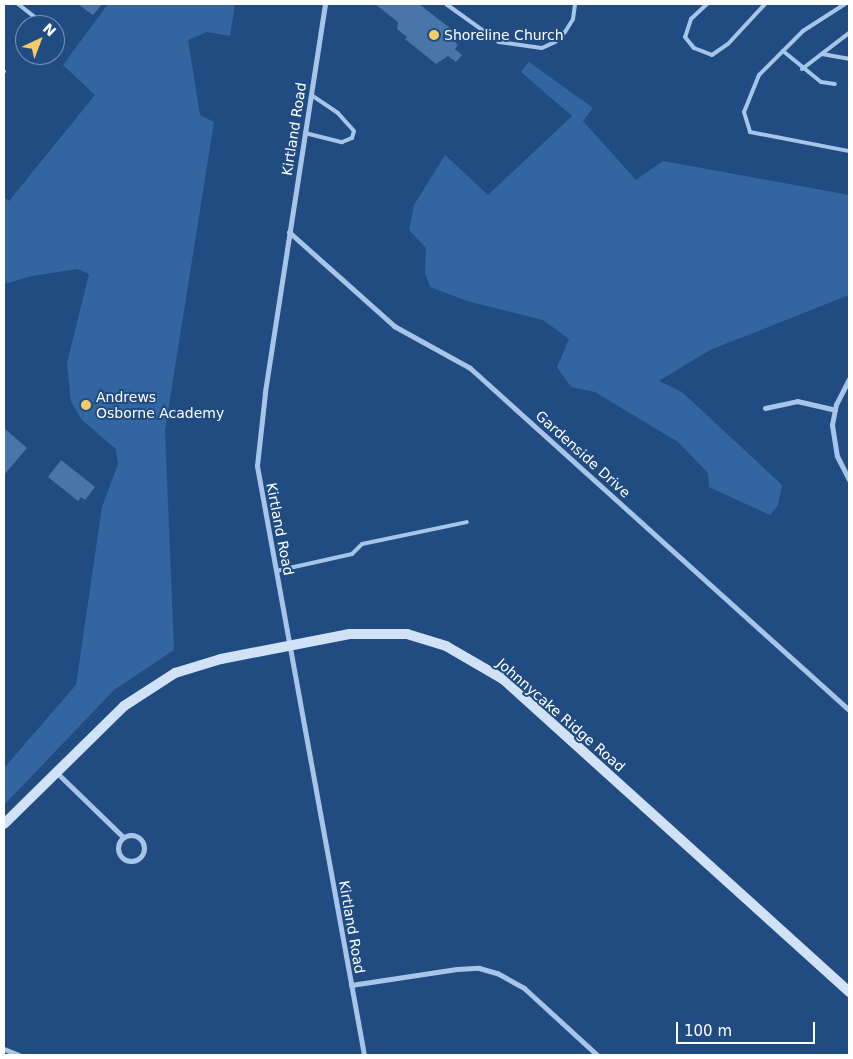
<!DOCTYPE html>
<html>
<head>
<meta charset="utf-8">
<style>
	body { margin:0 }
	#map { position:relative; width:853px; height:1059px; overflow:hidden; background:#204c82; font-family:"DejaVu Sans",sans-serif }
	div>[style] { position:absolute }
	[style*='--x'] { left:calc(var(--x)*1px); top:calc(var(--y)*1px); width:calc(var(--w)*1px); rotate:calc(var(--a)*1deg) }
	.green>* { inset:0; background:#3366a1 }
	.building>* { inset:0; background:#4876ab }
	.path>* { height:2px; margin-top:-1px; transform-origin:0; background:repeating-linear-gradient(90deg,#a6c5e9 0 2.5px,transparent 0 6.5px) }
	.service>* { height:4px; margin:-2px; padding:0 2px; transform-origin:2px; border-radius:2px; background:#a6c5e9 }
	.minor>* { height:5px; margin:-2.5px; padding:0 2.5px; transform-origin:2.5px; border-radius:2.5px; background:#a6c5e9 }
	.minor>.ring { margin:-2.5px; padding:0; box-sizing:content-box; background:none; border:5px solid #a6c5e9; border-radius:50% }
	.secondary>* { height:10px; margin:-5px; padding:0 5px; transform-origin:5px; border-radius:5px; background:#d1e2f7 }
	.dots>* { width:14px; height:14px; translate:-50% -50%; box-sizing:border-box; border:2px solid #204c82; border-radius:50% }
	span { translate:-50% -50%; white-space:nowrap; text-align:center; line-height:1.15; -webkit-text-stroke:4px #204c82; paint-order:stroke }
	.poi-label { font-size:14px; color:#fff }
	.left { translate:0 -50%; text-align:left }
	.street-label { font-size:14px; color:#fff }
	.frame { position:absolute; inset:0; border:5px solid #fff; pointer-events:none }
	.north { position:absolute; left:15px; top:15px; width:50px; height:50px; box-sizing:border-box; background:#204c82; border:1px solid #7994b4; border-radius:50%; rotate:43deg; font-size:14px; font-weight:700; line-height:20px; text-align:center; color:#fff }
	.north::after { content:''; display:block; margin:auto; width:18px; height:22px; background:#f6cb67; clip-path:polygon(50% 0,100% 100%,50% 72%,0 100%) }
	.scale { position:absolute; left:676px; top:1022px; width:139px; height:22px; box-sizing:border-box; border:2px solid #fff; border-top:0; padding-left:6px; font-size:15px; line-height:18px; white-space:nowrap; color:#fff; -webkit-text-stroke:4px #204c82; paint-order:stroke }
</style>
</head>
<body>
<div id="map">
	<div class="green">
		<i style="clip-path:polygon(108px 4px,235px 4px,230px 36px,207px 32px,188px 40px,200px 115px,214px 122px,165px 430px,174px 650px,114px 690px,4px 805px,4px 768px,76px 685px,102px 507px,118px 464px,116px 449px,82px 420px,71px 402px,67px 363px,89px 274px,78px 269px,32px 276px,4px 284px,4px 197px,9px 201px,95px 95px,63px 65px)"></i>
		<i style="clip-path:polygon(529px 62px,593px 108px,583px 121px,636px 180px,663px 161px,849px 195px,849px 295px,710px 350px,659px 381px,682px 392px,782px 485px,778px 505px,770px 515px,709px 487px,708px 473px,678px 442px,595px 392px,571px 387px,557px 367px,569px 339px,543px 320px,467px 301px,430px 287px,425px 272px,426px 248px,409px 230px,414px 205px,445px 155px,488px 195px,572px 116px,521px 72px)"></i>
	</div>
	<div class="building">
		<i style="clip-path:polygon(78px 4px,102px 4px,93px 15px)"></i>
		<i style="clip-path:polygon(375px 4px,419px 4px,460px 36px,455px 42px,458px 45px,455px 49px,462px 55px,456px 62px,448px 56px,436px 64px,405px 39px,407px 37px,397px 29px,398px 22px)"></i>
		<i style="clip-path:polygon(4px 428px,27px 448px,4px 475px)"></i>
		<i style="clip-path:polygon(61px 460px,95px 487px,85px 500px,81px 497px,78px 501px,48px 477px)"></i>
	</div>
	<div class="path">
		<i style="--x:4;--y:71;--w:5;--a:22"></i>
	</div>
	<div class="service">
		<i style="--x:18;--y:4;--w:34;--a:38"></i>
		<i style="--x:446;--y:4;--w:65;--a:35.6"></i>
		<i style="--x:499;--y:42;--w:43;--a:7.9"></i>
		<i style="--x:542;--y:48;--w:14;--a:-25"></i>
		<i style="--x:555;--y:42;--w:14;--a:-45"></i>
		<i style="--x:565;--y:32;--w:15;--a:-58"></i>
		<i style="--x:573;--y:19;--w:15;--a:-82"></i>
		<i style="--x:707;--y:4;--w:22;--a:137"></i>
		<i style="--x:691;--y:19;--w:19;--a:108"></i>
		<i style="--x:685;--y:37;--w:14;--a:51"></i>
		<i style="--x:694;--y:48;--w:19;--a:21"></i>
		<i style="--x:712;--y:55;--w:19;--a:-35"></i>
		<i style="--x:728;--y:44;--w:54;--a:-47.2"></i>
		<i style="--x:845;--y:4;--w:50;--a:147.3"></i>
		<i style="--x:803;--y:31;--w:62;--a:135"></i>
		<i style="--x:759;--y:75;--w:40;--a:112"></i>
		<i style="--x:744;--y:112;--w:21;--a:73"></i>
		<i style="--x:750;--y:132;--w:101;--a:10.9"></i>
		<i style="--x:55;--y:32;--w:7;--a:45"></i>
		<i style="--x:60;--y:37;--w:9;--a:126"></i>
		<i style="--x:783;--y:51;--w:49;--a:39.2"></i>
		<i style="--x:821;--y:82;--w:14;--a:8"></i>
		<i style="--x:822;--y:54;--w:27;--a:10"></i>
		<i style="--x:46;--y:57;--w:2;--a:-63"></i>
		<i style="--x:802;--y:69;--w:59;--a:-37.5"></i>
		<i style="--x:305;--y:133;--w:38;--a:14"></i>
		<i style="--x:342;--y:142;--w:11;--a:-22"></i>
		<i style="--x:352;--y:138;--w:7;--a:-74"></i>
		<i style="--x:354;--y:131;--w:24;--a:-132"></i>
		<i style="--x:338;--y:113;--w:32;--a:-146"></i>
		<i style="--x:276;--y:571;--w:78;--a:-12.6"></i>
		<i style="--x:352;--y:554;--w:14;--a:-45"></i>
		<i style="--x:362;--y:544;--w:107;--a:-11.8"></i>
	</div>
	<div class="minor">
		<i style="--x:325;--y:4;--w:394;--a:98.8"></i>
		<i style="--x:265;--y:393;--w:73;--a:96.3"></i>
		<i style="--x:257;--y:466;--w:599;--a:79.7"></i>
		<i style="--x:289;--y:232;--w:141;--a:41.8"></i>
		<i style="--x:394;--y:326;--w:87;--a:28.9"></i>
		<i style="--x:470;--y:368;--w:510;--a:42.06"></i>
		<i style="--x:849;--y:379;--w:28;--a:117"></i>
		<i style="--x:836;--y:404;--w:21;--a:101"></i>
		<i style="--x:832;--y:425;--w:31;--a:81"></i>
		<i style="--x:837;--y:456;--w:27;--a:63"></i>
		<i style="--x:765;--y:408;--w:33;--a:-12"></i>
		<i style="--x:797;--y:401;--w:39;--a:13"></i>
		<i style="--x:55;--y:771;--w:95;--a:44.1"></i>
		<i class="ring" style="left:118px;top:835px;width:21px;height:21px"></i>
		<i style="--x:351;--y:985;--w:107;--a:-8.6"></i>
		<i style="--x:457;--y:969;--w:22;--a:-3"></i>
		<i style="--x:479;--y:968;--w:19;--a:16"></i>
		<i style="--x:497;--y:973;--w:31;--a:29"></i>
		<i style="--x:524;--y:988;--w:99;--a:42.5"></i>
		<i style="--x:4;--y:1049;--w:16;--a:22"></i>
	</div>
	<div class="secondary">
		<i style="--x:4;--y:824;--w:168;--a:-44.5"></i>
		<i style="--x:124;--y:706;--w:61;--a:-32.9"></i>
		<i style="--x:175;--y:673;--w:48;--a:-16.9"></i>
		<i style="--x:221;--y:659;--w:131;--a:-11"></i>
		<i style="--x:350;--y:634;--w:57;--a:0"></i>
		<i style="--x:407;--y:634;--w:41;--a:17.1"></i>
		<i style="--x:446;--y:646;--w:66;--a:30.1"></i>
		<i style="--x:503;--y:679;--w:467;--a:42.1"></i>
	</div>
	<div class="dots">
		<i style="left:434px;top:35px;background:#f6cb67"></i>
		<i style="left:86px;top:405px;background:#f6cb67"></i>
	</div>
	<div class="poi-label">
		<span class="left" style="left:444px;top:35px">Shoreline Church</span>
		<span class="left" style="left:96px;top:405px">Andrews<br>Osborne Academy</span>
	</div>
	<div class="street-label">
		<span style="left:294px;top:129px;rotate:-81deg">Kirtland Road</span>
		<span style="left:583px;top:454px;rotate:42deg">Gardenside Drive</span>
		<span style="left:280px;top:529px;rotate:79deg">Kirtland Road</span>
		<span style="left:561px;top:715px;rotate:41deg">Johnnycake Ridge Road</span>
		<span style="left:352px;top:927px;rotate:80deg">Kirtland Road</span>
	</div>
	<div class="frame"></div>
	<div class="north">N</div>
	<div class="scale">100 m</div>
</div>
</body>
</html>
